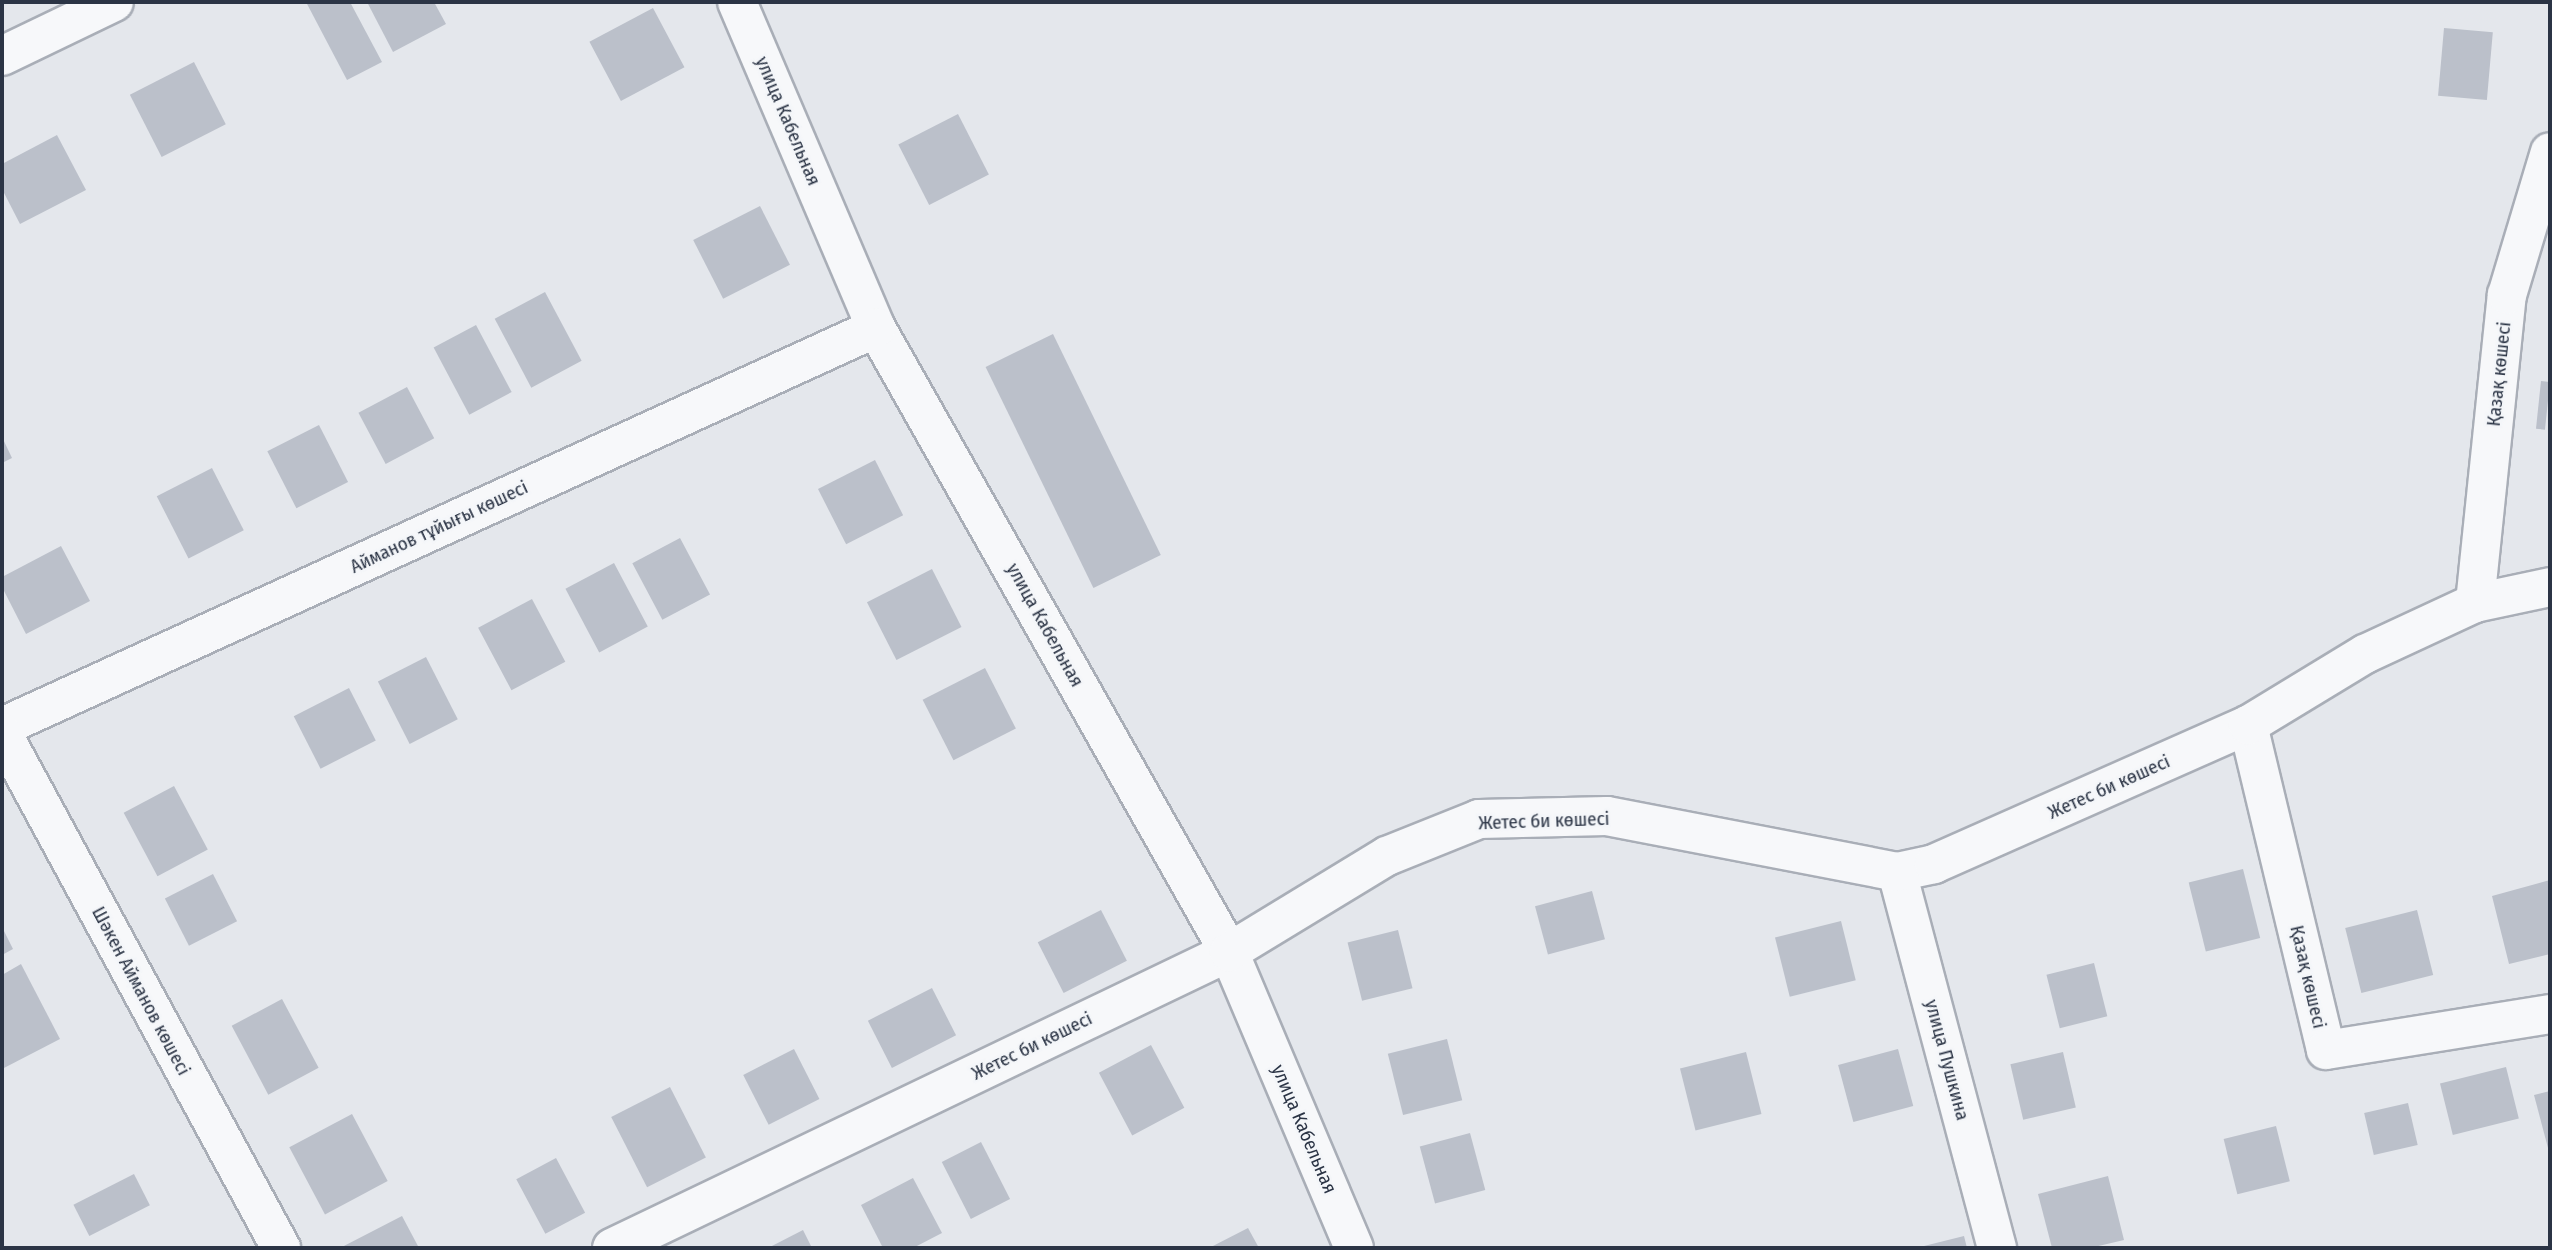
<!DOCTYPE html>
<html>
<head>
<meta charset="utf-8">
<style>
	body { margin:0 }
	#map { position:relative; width:2552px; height:1250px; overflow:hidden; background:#e4e7ec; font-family:"Fira Sans Condensed",sans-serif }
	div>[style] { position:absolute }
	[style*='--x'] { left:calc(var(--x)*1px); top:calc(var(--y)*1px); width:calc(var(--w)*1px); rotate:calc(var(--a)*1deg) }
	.building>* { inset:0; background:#bbc0ca; transform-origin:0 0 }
	.roads { filter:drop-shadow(2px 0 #a9aeb7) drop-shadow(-2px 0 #a9aeb7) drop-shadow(0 2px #a9aeb7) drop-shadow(0 -2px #a9aeb7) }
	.street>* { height:38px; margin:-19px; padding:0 19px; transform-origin:19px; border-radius:19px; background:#f7f8fa }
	span { translate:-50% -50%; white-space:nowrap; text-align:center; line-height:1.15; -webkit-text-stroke:5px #f4f6f9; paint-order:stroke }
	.street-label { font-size:19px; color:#2b3445 }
	.frame { position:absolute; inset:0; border:4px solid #2b3445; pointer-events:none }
</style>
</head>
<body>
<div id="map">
	<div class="building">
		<i style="clip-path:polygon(306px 2px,350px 2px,382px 62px,347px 80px)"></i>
		<i style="clip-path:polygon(367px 2px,434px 2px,446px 24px,393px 52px)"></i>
		<i style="left:653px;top:8px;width:67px;height:72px;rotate:62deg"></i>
		<i style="left:2444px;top:28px;width:49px;height:68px;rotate:5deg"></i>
		<i style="left:194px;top:62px;width:70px;height:72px;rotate:63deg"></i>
		<i style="left:958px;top:114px;width:68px;height:67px;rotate:63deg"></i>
		<i style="clip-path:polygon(57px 135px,86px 190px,20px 224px,2px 189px,2px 164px)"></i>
		<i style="left:760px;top:206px;width:66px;height:75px;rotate:63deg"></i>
		<i style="left:545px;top:292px;width:78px;height:57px;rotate:62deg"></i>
		<i style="left:476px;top:325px;width:76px;height:48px;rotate:62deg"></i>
		<i style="left:1053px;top:334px;width:246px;height:75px;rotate:64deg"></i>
		<i style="left:2541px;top:381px;width:9px;height:48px;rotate:6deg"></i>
		<i style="left:407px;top:387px;width:58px;height:55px;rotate:62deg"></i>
		<i style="left:319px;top:425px;width:64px;height:58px;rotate:63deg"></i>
		<i style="clip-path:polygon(2px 437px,12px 458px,2px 463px)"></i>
		<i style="left:875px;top:460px;width:62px;height:64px;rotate:63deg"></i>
		<i style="left:212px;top:468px;width:70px;height:62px;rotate:63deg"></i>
		<i style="left:680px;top:538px;width:64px;height:54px;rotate:62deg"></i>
		<i style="clip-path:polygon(61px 546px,90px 601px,26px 634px,2px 587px,2px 577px)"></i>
		<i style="left:614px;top:563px;width:72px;height:55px;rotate:62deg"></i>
		<i style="left:932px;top:569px;width:65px;height:73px;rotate:63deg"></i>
		<i style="left:532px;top:599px;width:71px;height:61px;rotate:62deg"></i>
		<i style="left:426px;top:657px;width:70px;height:54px;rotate:63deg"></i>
		<i style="left:985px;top:668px;width:68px;height:70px;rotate:63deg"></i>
		<i style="left:349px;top:688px;width:59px;height:62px;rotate:63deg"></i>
		<i style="left:174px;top:786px;width:72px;height:57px;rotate:62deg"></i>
		<i style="left:2243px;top:869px;width:71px;height:56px;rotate:76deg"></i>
		<i style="left:213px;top:874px;width:53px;height:54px;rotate:63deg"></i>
		<i style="clip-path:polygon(2550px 880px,2550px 954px,2509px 964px,2492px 896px)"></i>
		<i style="left:1592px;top:891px;width:50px;height:59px;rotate:75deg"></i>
		<i style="left:1101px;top:910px;width:57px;height:71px;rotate:63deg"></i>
		<i style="left:2417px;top:910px;width:67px;height:74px;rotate:76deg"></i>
		<i style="left:1841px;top:921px;width:61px;height:68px;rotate:76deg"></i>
		<i style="clip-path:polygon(2px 927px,13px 949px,2px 955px)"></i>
		<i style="left:1398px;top:930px;width:60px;height:52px;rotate:76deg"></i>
		<i style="left:2094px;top:963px;width:55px;height:49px;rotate:76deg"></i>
		<i style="clip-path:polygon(21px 964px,60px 1039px,2px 1069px,2px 975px)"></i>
		<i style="left:932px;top:988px;width:53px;height:72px;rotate:63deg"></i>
		<i style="left:282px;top:999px;width:78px;height:57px;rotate:62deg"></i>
		<i style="left:1447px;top:1039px;width:63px;height:61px;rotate:76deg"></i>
		<i style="left:1151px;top:1045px;width:71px;height:59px;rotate:62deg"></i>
		<i style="left:794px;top:1049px;width:56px;height:57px;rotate:63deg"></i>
		<i style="left:1898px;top:1049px;width:59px;height:62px;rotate:75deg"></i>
		<i style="left:1746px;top:1052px;width:64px;height:68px;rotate:76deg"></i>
		<i style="left:2063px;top:1052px;width:57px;height:54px;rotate:77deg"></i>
		<i style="left:2506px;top:1067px;width:53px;height:68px;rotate:76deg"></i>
		<i style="left:670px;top:1087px;width:79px;height:66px;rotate:63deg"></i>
		<i style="clip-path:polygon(2550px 1091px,2550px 1147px,2548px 1148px,2534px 1095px)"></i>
		<i style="left:2408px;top:1103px;width:43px;height:45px;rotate:77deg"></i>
		<i style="left:352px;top:1114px;width:76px;height:71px;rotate:62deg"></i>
		<i style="left:2276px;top:1126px;width:57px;height:54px;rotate:76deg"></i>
		<i style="left:1470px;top:1133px;width:59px;height:52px;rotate:75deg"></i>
		<i style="left:981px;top:1142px;width:64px;height:44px;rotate:63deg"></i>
		<i style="left:556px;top:1158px;width:62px;height:45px;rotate:62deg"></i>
		<i style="left:134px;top:1174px;width:35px;height:68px;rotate:63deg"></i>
		<i style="clip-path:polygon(2108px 1176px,2124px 1240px,2090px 1248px,2052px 1248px,2038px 1194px)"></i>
		<i style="clip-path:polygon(913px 1178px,942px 1233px,913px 1248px,883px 1248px,861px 1205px)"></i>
		<i style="clip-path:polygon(402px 1216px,419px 1248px,340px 1248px)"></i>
		<i style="clip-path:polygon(1248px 1228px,1259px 1248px,1209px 1248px)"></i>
		<i style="clip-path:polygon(803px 1230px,812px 1248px,768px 1248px)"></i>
		<i style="clip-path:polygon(1964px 1236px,1967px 1248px,1920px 1248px,1920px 1247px)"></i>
	</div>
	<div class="roads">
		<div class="street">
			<i style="--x:737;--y:2;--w:354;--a:66.9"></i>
			<i style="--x:876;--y:328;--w:717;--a:60.5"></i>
			<i style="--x:1229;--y:952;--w:321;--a:67.1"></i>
			<i style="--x:2;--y:56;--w:124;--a:-25.7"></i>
			<i style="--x:2475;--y:603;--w:310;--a:-84.1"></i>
			<i style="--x:2507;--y:295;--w:149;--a:-73.3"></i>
			<i style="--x:2248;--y:725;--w:334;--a:76.5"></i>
			<i style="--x:2326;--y:1050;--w:227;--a:-9.1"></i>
			<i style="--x:2;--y:727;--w:961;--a:-24.54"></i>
			<i style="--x:2;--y:733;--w:586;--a:61.55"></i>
			<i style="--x:1897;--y:872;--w:389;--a:75.1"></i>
			<i style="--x:612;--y:1248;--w:684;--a:-25.63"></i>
			<i style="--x:1229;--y:952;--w:185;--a:-31.3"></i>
			<i style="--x:1387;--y:856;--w:99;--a:-21.9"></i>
			<i style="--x:1479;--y:819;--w:128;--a:-1.3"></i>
			<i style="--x:1607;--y:816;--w:295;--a:10.9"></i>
			<i style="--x:1897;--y:872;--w:38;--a:-12"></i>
			<i style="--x:1934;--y:864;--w:343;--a:-23.9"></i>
			<i style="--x:2248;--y:725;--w:137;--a:-31.3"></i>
			<i style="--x:2365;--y:654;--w:121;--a:-24.9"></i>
			<i style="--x:2475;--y:603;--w:77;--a:-12"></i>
		</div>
	</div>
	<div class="street-label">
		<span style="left:788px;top:121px;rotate:67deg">улица Кабельная</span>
		<span style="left:2499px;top:374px;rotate:-84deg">Қазақ көшесі</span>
		<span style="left:439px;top:527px;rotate:-25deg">Айманов тұйығы көшесі</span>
		<span style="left:1045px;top:625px;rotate:61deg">улица Кабельная</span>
		<span style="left:2109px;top:787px;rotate:-24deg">Жетес би көшесі</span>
		<span style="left:1544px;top:821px;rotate:-2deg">Жетес би көшесі</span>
		<span style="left:2308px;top:977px;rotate:77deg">Қазақ көшесі</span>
		<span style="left:141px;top:991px;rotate:62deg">Шәкен Айманов көшесі</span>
		<span style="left:1032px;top:1046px;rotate:-26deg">Жетес би көшесі</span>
		<span style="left:1947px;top:1060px;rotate:75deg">улица Пушкина</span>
		<span style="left:1304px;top:1129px;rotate:67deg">улица Кабельная</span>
	</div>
	<div class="frame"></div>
</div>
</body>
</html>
